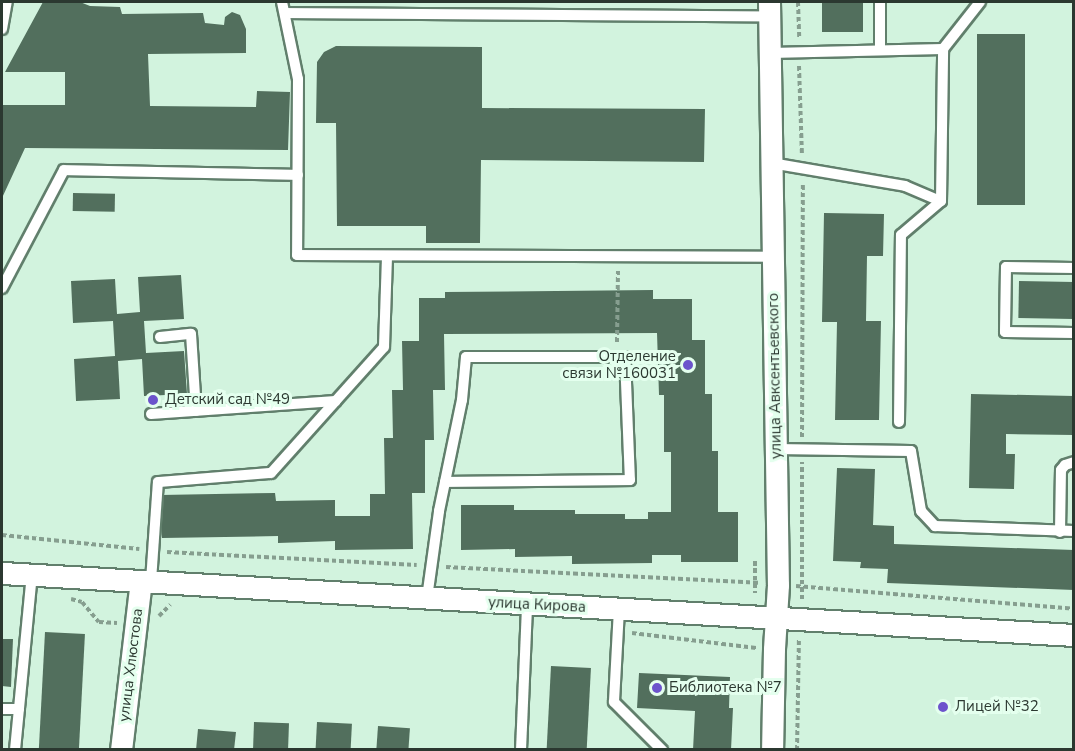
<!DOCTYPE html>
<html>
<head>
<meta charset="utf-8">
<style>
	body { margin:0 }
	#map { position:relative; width:1075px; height:751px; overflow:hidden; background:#d2f3de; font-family:"Nunito Sans",sans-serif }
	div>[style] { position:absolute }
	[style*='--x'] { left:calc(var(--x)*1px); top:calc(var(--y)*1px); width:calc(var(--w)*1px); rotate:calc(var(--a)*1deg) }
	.building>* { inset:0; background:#526f5d; transform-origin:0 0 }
	.path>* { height:4px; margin-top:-2px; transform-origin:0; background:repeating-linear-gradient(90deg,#869e8f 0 4.5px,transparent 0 7.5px) }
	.roads { filter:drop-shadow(2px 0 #617f6c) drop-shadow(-2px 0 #617f6c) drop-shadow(0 2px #617f6c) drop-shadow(0 -2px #617f6c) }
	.lane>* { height:10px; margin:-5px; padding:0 5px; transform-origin:5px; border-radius:5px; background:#fff }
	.street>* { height:21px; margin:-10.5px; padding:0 10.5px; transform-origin:10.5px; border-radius:10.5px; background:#fff }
	.dots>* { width:16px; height:16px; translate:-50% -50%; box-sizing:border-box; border:3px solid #e4ffee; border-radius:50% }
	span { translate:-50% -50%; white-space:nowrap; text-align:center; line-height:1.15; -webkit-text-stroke:6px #e4ffee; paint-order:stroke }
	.poi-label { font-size:15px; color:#2b3830 }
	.right { translate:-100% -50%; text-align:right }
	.left { translate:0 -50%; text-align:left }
	.street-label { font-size:15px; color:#2b3830 }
	.frame { position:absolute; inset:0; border:3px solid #2b3830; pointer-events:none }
</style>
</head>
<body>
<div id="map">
	<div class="building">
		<i style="clip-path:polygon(43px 2px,80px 2px,90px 6px,120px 7px,122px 14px,203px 13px,205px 23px,224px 25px,225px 17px,232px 12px,240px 15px,246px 29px,246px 53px,148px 54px,150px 106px,256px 107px,257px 91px,290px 92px,288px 150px,25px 148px,2px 198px,2px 105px,65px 105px,65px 72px,5px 72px)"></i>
		<i style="left:822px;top:2px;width:41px;height:30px"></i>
		<i style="left:977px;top:34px;width:48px;height:171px"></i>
		<i style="clip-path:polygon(336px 46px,482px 47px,482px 108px,705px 109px,704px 162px,481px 160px,480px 243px,426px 243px,426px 226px,337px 226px,336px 123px,316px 123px,317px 62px,324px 52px)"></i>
		<i style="left:73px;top:193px;width:42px;height:18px;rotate:1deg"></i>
		<i style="clip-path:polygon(824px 213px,884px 214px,883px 256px,867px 256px,866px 321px,881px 321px,879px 420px,835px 420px,837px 322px,822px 322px)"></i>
		<i style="clip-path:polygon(181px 275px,184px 319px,144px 321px,146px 353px,184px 351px,187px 394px,144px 396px,142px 359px,118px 361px,120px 399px,76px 401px,74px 359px,115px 356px,113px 321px,73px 323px,71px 281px,115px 279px,117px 314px,140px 312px,138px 277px)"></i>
		<i style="left:1019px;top:281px;width:55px;height:37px;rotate:1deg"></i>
		<i style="clip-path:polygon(653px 290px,653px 299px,692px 299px,692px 340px,705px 340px,705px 394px,712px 394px,712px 451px,718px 451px,718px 512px,738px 512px,738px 562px,681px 562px,681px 555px,652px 555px,652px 563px,572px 564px,572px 556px,515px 557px,515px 549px,461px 550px,461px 505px,514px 505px,514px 510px,575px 510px,575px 514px,625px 514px,625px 519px,648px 519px,648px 512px,671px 512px,671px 452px,664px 452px,664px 395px,659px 395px,657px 333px,444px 334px,445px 390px,433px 390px,434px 440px,425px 440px,425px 493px,412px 493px,413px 549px,335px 550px,335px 541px,278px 543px,278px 536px,162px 538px,161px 495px,275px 493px,276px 501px,335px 500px,335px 516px,370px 516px,370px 494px,385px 494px,384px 438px,393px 438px,392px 390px,403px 390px,402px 341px,419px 341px,419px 298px,445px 298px,445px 292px)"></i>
		<i style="clip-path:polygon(971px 394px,1074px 396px,1074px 435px,1006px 434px,1006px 454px,1015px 454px,1014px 489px,969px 488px)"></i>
		<i style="clip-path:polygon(837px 468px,875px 469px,873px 525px,894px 526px,894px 544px,1074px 550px,1074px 590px,887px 583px,888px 569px,860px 568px,861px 562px,833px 561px)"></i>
		<i style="left:45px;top:632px;width:40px;height:118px;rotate:3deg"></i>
		<i style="clip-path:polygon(2px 639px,13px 639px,11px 687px,2px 686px)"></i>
		<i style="left:551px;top:666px;width:40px;height:84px;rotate:3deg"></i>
		<i style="clip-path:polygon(639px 673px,730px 677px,729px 708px,733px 708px,731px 750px,693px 750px,695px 711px,637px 708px)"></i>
		<i style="left:254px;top:722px;width:35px;height:28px;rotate:2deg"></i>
		<i style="left:317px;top:722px;width:35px;height:28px;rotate:3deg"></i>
		<i style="left:378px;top:726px;width:32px;height:24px;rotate:4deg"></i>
		<i style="clip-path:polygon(198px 729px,236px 732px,234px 750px,196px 750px)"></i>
	</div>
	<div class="path">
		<i style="--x:798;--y:2;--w:36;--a:88"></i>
		<i style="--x:799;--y:66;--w:89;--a:88.1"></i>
		<i style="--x:617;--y:342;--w:71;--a:-89.2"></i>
		<i style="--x:802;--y:437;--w:254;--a:-89.8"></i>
		<i style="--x:2;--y:535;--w:138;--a:5.8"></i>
		<i style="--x:167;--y:552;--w:250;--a:3"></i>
		<i style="--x:755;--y:561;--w:32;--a:90"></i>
		<i style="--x:446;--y:567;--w:313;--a:2.9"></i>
		<i style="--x:796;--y:586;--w:279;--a:4.7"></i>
		<i style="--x:71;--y:599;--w:11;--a:15"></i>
		<i style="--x:82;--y:602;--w:26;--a:50"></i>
		<i style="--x:99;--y:622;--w:18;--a:3"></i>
		<i style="--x:802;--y:599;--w:137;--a:-90"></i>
		<i style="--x:159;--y:616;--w:16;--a:-45"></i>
		<i style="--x:632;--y:633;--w:125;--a:6.9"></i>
		<i style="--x:797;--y:750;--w:111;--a:-89"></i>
	</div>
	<div class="roads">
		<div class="lane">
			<i style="--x:282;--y:2;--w:79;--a:78.3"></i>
			<i style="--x:298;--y:79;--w:176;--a:90.3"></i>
			<i style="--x:297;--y:255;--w:476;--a:0.2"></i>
			<i style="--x:880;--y:2;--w:48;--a:90"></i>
			<i style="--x:285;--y:13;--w:484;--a:0.4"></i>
			<i style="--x:2;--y:29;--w:27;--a:-80"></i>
			<i style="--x:770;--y:53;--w:173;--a:-1.3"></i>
			<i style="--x:771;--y:163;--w:136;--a:9.7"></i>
			<i style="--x:905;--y:186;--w:39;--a:23"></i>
			<i style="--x:1074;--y:268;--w:68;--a:-179.2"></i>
			<i style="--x:1006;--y:267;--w:65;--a:90.9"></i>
			<i style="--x:1005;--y:332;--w:69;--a:0.8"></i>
			<i style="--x:2;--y:288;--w:133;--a:-62.3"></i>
			<i style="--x:64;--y:170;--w:234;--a:1.2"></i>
			<i style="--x:160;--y:337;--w:31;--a:-6"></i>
			<i style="--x:191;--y:334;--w:77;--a:86.3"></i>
			<i style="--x:151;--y:414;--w:185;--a:-4"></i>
			<i style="--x:899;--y:422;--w:187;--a:-89.4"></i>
			<i style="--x:901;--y:235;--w:52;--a:-40.4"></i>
			<i style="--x:941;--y:201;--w:152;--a:-89.2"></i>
			<i style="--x:943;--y:49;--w:60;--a:-51.8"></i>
			<i style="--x:776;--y:449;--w:135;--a:0.8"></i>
			<i style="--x:911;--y:451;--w:61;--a:80.5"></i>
			<i style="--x:921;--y:511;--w:21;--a:47"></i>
			<i style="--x:935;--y:526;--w:139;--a:2.1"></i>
			<i style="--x:1060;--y:532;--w:62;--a:-89.1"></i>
			<i style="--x:1061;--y:470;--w:6;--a:-51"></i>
			<i style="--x:1065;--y:465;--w:9;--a:-18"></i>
			<i style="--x:151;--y:581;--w:99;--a:-86"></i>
			<i style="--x:158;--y:482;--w:113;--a:-4.6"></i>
			<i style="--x:271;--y:473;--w:169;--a:-48.1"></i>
			<i style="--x:384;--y:347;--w:91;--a:-88.1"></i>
			<i style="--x:427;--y:598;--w:88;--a:-82.1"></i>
			<i style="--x:439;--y:511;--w:113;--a:-78.3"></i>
			<i style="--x:462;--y:400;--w:43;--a:-84.7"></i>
			<i style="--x:466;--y:357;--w:159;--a:0"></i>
			<i style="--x:625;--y:357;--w:123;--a:87.7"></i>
			<i style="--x:630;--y:480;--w:185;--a:179.4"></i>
			<i style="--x:619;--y:609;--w:93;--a:93.1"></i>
			<i style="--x:614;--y:702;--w:68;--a:45"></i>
			<i style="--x:2;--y:709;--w:17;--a:0"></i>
			<i style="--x:15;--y:750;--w:176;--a:-84.5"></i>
			<i style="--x:521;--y:750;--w:146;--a:-87.6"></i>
		</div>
		<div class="street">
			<i style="--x:769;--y:2;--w:583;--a:89.12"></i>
			<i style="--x:778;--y:585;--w:64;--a:93.6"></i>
			<i style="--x:774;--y:649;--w:101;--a:91.1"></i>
			<i style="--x:2;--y:573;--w:1074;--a:3.31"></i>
			<i style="--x:121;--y:750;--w:170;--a:-83.3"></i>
		</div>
	</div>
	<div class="dots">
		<i style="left:688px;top:365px;background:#6c53cc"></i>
		<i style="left:153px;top:400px;background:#6c53cc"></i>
		<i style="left:657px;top:688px;background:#6c53cc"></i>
		<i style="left:943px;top:707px;background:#6c53cc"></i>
	</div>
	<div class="poi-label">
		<span class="right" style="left:676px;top:365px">Отделение<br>связи №160031</span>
		<span class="left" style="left:165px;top:400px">Детский сад №49</span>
		<span class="left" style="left:669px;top:688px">Библиотека №7</span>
		<span class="left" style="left:955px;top:707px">Лицей №32</span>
	</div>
	<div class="street-label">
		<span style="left:775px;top:376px;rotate:-91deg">улица Авксентьевского</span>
		<span style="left:537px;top:605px;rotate:3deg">улица Кирова</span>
		<span style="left:131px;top:665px;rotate:-83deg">улица Хлюстова</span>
	</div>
	<div class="frame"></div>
</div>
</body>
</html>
